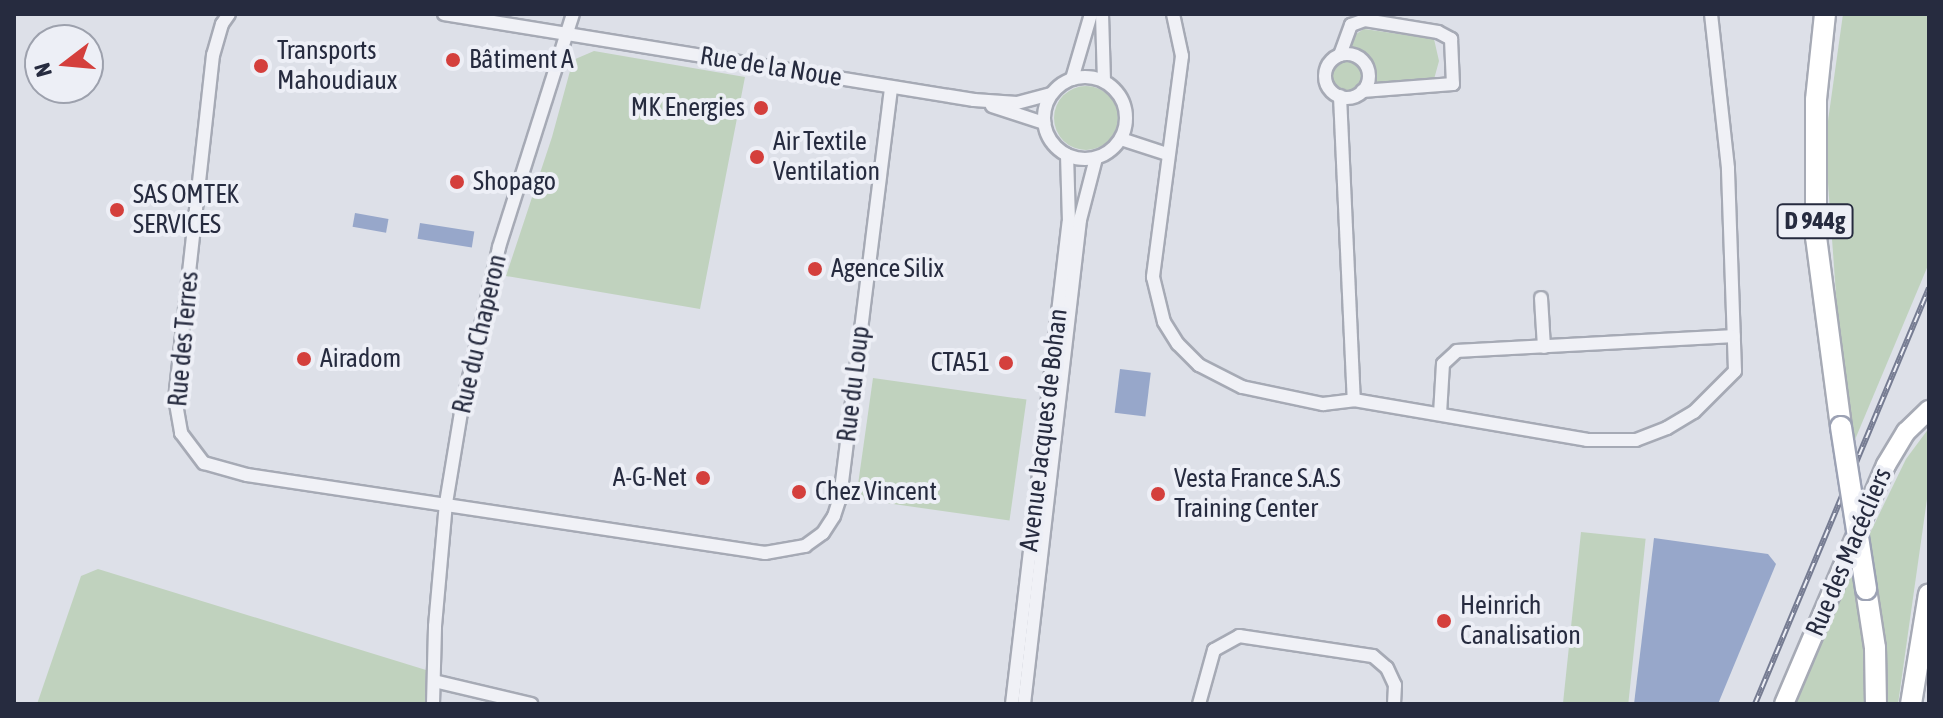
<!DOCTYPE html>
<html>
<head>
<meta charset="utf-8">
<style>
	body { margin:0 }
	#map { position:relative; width:1943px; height:718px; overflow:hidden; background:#dde0e8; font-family:"Asap Condensed",sans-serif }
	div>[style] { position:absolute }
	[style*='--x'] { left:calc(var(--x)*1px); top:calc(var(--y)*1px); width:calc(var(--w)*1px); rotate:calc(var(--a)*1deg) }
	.green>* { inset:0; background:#c0d2be; transform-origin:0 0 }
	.round { border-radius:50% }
	.water>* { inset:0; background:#97a7ca; transform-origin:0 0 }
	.roads { filter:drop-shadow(2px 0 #a6aab5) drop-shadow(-2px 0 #a6aab5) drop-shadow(0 2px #a6aab5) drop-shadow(0 -2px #a6aab5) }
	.street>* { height:12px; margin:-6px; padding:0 6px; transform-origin:6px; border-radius:6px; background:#f0f1f6 }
	.street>.ring { margin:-6px; padding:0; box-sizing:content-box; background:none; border:12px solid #f0f1f6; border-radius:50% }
	.secondary>* { height:18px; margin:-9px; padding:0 9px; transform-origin:9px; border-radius:9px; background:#fff }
	.primary>* { height:20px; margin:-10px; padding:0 10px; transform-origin:10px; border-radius:10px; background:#fff }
	.rail>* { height:6px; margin-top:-3px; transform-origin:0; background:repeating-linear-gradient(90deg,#edeff6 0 9px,#767c92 0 18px); box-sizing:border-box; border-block:2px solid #767c92 }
	.bridges { filter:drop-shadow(2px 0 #9ca2b4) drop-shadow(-2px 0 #9ca2b4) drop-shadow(0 2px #9ca2b4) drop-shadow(0 -2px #9ca2b4) }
	.primary-bridge>* { height:20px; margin:-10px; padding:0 10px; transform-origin:10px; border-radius:10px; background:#fff }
	.dots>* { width:22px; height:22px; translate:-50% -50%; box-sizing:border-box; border:4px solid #edeff6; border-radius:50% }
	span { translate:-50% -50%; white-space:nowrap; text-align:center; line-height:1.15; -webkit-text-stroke:8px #edeff6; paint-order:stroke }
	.shield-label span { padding:2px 6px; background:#edeff6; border:2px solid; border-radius:6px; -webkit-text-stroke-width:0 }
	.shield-label { font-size:24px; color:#262b3f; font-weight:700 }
	.poi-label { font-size:26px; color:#262b3f }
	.left { translate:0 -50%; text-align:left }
	.right { translate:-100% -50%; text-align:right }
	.street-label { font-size:26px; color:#262b3f }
	.frame { position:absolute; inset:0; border:16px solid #262b3f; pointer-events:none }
	.north { position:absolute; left:24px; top:24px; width:80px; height:80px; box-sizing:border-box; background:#edeff6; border:2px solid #9da1ad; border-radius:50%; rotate:254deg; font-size:22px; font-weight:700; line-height:32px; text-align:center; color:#262b3f }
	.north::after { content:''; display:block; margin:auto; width:28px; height:36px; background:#d43f3c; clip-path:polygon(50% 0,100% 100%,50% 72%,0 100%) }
</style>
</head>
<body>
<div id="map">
	<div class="green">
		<i style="clip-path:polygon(1843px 14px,1929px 14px,1929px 263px,1854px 442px,1837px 308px,1825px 142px)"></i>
		<i style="clip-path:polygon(1364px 29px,1434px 39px,1439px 61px,1433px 83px,1372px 87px,1374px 74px,1370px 61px,1361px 52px,1349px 47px,1356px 34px)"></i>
		<i style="clip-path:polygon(594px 51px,745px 77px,700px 309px,506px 276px,552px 137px,573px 60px)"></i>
		<i class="round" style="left:1330px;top:59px;width:32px;height:32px"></i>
		<i class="round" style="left:1054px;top:86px;width:64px;height:64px"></i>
		<i style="left:873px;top:378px;width:155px;height:122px;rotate:8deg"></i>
		<i style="clip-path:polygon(1929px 428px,1929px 485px,1898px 704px,1794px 704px,1853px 568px,1906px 459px)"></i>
		<i style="left:1581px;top:532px;width:65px;height:174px;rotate:6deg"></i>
		<i style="clip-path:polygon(98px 569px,426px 670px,425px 704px,37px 704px,81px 576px)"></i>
	</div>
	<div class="water">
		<i style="left:355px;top:213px;width:34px;height:14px;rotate:10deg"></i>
		<i style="left:420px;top:223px;width:55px;height:16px;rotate:9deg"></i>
		<i style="left:1120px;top:369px;width:31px;height:44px;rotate:7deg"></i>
		<i style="clip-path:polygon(1654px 538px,1768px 554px,1776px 564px,1718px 704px,1634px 704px)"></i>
	</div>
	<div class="roads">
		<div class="street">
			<i style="--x:229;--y:14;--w:12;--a:125"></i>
			<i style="--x:222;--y:24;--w:32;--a:106"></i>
			<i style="--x:213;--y:55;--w:345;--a:96.3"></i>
			<i style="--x:175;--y:398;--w:36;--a:80"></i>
			<i style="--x:181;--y:433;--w:38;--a:53"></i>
			<i style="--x:204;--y:463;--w:45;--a:15.6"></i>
			<i style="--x:247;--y:475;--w:524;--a:8.56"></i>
			<i style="--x:765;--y:553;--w:41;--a:-9.9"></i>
			<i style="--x:805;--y:546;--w:22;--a:-36"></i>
			<i style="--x:823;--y:533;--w:20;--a:-57"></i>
			<i style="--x:834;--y:516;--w:19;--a:-72"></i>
			<i style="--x:840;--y:498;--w:414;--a:-82.9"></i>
			<i style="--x:444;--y:14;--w:537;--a:9.22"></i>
			<i style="--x:974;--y:100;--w:43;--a:4"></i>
			<i style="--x:1017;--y:103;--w:35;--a:-15"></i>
			<i style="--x:1102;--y:14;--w:67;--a:88.3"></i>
			<i style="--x:1173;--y:14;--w:43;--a:77.9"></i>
			<i style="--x:1182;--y:56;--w:223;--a:97.5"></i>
			<i style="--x:1153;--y:277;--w:46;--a:76.3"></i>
			<i style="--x:1164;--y:322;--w:26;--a:58"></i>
			<i style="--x:1178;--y:344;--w:30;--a:45"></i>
			<i style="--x:1199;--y:365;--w:48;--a:27.1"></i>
			<i style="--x:1242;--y:387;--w:83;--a:11.9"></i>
			<i style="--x:1323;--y:404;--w:31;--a:-7"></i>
			<i style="--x:1354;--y:400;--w:236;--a:9.7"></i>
			<i style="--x:1587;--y:440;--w:49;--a:0"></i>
			<i style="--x:1636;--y:440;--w:33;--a:-21"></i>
			<i style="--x:1667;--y:428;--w:31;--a:-31"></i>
			<i style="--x:1694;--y:412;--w:58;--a:-45"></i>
			<i style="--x:1735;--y:371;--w:203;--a:-92"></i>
			<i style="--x:1728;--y:168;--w:155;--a:-96.3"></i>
			<i class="ring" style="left:1325px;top:54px;width:32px;height:32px"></i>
			<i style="--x:1340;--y:55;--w:32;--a:-70"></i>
			<i style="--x:1351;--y:25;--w:15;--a:-20"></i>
			<i style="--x:1365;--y:20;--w:74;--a:9.3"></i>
			<i style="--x:1438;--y:32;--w:15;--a:28"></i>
			<i style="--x:1451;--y:39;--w:45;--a:87.5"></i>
			<i style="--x:1453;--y:84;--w:91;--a:175.6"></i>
			<i class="ring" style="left:1044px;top:77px;width:70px;height:70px"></i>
			<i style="--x:1072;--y:79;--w:68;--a:-73.7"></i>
			<i style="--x:1340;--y:96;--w:304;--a:87.4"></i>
			<i style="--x:992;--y:106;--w:55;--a:18.1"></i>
			<i style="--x:1121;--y:139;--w:48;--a:18.1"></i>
			<i style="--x:1541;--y:298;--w:49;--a:86.5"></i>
			<i style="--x:1440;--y:414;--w:50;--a:-86.6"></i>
			<i style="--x:1443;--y:364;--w:19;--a:-43"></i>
			<i style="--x:1457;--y:351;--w:277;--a:-3.1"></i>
			<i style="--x:434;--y:681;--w:100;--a:13.3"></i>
			<i style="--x:433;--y:704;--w:78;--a:-88.5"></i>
			<i style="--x:435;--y:626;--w:123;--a:-84.9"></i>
			<i style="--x:446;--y:503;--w:92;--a:-80.6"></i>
			<i style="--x:461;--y:412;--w:169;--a:-77"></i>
			<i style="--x:499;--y:247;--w:244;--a:-72.4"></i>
			<i style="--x:1012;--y:704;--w:485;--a:-83.3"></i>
			<i style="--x:1069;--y:222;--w:67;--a:-91.7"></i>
			<i style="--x:1024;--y:704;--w:487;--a:-83.4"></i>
			<i style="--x:1080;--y:220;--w:64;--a:-75.5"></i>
			<i style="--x:1199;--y:704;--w:56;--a:-74.5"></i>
			<i style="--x:1214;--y:650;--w:29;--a:-29"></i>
			<i style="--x:1239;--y:636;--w:135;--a:8.5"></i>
			<i style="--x:1373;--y:656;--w:18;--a:41"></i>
			<i style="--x:1387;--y:668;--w:19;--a:65"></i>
			<i style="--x:1395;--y:685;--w:19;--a:93"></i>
		</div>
		<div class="secondary">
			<i style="--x:1784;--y:704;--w:260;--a:-66.9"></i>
			<i style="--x:1886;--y:465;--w:39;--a:-59"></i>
			<i style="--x:1906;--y:432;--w:32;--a:-44"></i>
		</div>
		<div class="primary">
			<i style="--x:1825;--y:14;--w:86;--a:96"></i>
			<i style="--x:1816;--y:100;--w:137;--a:90"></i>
			<i style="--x:1816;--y:237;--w:192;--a:82.5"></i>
			<i style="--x:1866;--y:589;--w:60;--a:81.3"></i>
			<i style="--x:1875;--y:648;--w:56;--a:89"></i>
			<i style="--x:1911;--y:704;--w:111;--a:-80.7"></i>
		</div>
	</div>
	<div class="rail">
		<i style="--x:1755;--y:704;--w:451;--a:-67.3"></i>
	</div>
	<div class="bridges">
		<div class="primary-bridge">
			<i style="--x:1841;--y:427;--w:164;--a:81.2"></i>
		</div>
	</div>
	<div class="dots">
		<i style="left:453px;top:60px;background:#d43f3c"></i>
		<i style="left:261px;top:66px;background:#d43f3c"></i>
		<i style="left:761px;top:108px;background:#d43f3c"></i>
		<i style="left:757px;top:157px;background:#d43f3c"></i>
		<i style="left:457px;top:182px;background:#d43f3c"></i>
		<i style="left:117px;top:210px;background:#d43f3c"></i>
		<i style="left:815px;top:269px;background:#d43f3c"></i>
		<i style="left:304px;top:359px;background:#d43f3c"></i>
		<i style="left:1006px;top:363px;background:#d43f3c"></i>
		<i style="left:703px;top:478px;background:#d43f3c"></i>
		<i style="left:799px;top:492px;background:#d43f3c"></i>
		<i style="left:1158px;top:494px;background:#d43f3c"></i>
		<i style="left:1444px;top:621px;background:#d43f3c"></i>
	</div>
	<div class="shield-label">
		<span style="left:1815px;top:221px">D 944g</span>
	</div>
	<div class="poi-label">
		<span class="left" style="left:277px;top:66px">Transports<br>Mahoudiaux</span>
		<span class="left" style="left:469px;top:60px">Bâtiment A</span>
		<span class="right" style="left:745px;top:108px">MK Energies</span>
		<span class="left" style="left:773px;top:157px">Air Textile<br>Ventilation</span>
		<span class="left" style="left:473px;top:182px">Shopago</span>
		<span class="left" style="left:133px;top:210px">SAS OMTEK<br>SERVICES</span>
		<span class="left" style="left:831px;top:269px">Agence Silix</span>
		<span class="left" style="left:320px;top:359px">Airadom</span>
		<span class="right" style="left:990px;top:363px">CTA51</span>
		<span class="right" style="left:687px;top:478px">A-G-Net</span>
		<span class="left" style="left:1174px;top:494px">Vesta France S.A.S<br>Training Center</span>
		<span class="left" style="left:815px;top:492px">Chez Vincent</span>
		<span class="left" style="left:1460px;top:621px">Heinrich<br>Canalisation</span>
	</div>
	<div class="street-label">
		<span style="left:771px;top:67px;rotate:9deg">Rue de la Noue</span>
		<span style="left:480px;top:334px;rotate:-77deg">Rue du Chaperon</span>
		<span style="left:184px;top:339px;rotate:-85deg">Rue des Terres</span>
		<span style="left:854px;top:384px;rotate:-83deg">Rue du Loup</span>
		<span style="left:1044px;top:430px;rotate:-83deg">Avenue Jacques de Bohan</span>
		<span style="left:1849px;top:552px;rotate:-67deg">Rue des Macécliers</span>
	</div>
	<div class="frame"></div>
	<div class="north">N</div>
</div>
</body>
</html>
